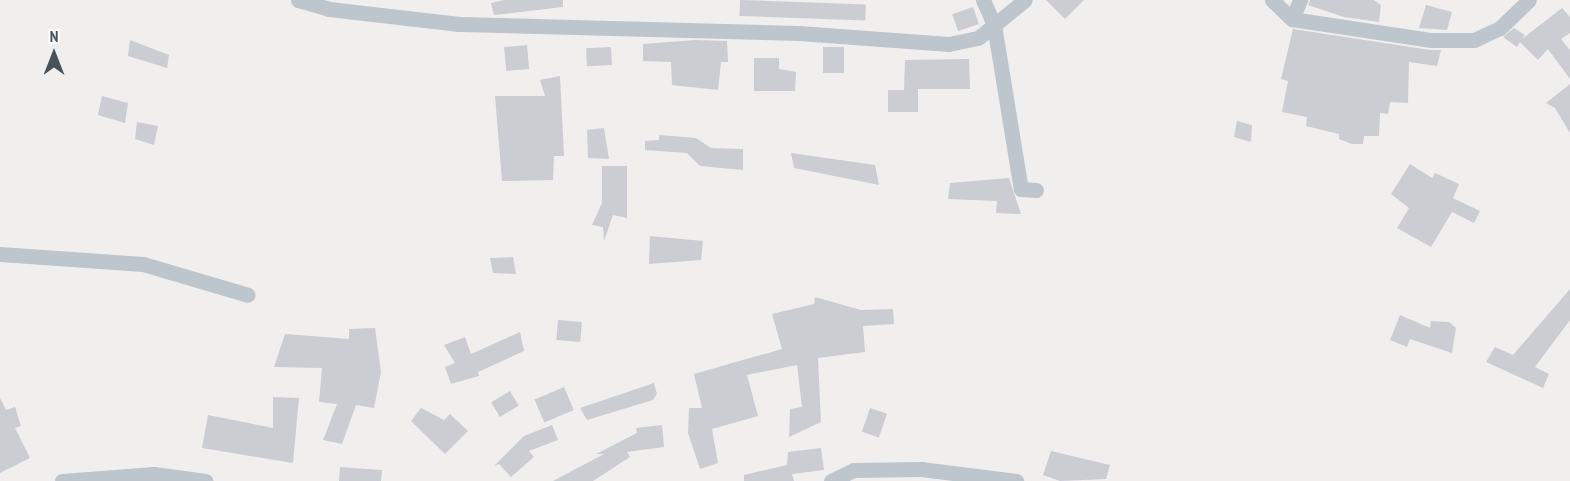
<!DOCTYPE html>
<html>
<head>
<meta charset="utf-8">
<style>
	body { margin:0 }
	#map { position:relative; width:1570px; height:481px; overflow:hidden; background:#f1eeee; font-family:"PT Sans Narrow",sans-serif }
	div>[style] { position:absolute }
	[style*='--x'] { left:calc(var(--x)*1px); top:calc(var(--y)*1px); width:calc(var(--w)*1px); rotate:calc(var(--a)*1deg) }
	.building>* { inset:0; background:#cbcdd3; transform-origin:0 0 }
	.street>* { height:15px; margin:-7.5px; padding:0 7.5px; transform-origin:7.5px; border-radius:7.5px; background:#bdc6cd }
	span { translate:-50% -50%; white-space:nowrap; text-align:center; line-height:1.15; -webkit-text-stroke:4.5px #fff; paint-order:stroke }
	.north { position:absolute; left:24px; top:24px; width:60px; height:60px; -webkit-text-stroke:4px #fff; paint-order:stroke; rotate:0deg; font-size:16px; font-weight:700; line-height:24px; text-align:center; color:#47525b }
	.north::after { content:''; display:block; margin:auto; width:21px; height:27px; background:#47525b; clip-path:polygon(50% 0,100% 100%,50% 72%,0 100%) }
</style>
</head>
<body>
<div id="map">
	<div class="building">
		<i style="clip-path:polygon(504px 0,563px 0,563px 7px,494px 15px,491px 3px)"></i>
		<i style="left:740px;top:0;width:126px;height:16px;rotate:2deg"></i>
		<i style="clip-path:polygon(1046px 0,1084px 0,1065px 19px)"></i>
		<i style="clip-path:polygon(1310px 0,1374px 0,1381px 5px,1379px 22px,1344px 17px,1308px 5px)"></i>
		<i style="clip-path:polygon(1426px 5px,1452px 12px,1447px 30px,1419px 28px)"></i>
		<i style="left:973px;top:7px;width:18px;height:22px;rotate:71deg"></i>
		<i style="clip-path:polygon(1562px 8px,1570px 17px,1570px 33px,1561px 39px,1570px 50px,1570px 79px,1548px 49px,1538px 60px,1520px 42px,1517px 47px,1503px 37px,1514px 28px,1525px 35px,1522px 39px)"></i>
		<i style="clip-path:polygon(1293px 29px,1430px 50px,1441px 50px,1437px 66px,1409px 62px,1408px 103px,1390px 102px,1388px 114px,1380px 113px,1379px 136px,1364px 136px,1363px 144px,1352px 144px,1339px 139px,1339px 134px,1306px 126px,1307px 117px,1282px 112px,1288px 81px,1281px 79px)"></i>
		<i style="clip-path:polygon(130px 40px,169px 55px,167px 68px,128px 56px)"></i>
		<i style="clip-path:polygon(695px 40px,727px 41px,728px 62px,721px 62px,718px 90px,672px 85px,671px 62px,643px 61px,643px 44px)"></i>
		<i style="left:527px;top:45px;width:24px;height:23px;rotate:85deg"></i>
		<i style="left:611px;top:47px;width:18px;height:25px;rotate:87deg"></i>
		<i style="left:844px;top:47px;width:26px;height:21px;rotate:90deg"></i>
		<i style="clip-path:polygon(754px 58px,779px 58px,779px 69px,796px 72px,795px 91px,754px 91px)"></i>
		<i style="clip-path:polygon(969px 59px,970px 89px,918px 89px,918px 112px,888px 112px,888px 90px,904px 90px,905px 60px)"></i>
		<i style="clip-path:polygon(560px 76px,564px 156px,554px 156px,553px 180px,502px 181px,495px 96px,545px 96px,540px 80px)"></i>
		<i style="clip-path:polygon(1570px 84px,1570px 133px,1555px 108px,1546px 103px)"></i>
		<i style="clip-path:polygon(102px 96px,128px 103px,125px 123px,98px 115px)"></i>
		<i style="clip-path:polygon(1237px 121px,1252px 125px,1251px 142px,1234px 137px)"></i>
		<i style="clip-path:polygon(137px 122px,158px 126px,154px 145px,135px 139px)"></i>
		<i style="clip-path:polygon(604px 128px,609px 159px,588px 158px,587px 130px)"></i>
		<i style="clip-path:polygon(659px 135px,696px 138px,711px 148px,743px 149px,743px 170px,700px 166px,687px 153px,645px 150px,645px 141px,659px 140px)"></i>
		<i style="clip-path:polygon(791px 153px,875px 165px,879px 185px,794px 168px)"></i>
		<i style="clip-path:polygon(1410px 164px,1432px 178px,1435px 173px,1459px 184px,1453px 198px,1480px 211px,1474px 223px,1452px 212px,1431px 247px,1397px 228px,1409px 208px,1391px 194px)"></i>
		<i style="clip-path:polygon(602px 166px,627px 166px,627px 218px,613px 215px,604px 241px,603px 227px,592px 225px,602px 203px)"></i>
		<i style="clip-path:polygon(1009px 178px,1021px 214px,996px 213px,997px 201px,948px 199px,950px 183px)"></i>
		<i style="clip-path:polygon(650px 236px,703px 241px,701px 260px,649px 264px)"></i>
		<i style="clip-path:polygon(513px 257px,516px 274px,493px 273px,490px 258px)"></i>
		<i style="clip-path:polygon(1570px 289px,1570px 320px,1535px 367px,1549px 374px,1543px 388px,1486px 362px,1495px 347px,1513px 355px)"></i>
		<i style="clip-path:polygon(815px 297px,861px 310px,893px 309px,894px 324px,863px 326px,865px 352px,818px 358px,821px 422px,789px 437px,790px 409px,802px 407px,797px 365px,747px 375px,758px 416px,712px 429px,718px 463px,700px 469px,688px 433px,689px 408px,702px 408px,694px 374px,782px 349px,772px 314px,814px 304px)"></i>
		<i style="clip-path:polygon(1400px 315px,1430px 328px,1431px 321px,1449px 322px,1456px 328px,1452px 353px,1410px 339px,1407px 347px,1390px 340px)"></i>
		<i style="left:558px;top:320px;width:24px;height:20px;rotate:5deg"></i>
		<i style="clip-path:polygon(375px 328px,381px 372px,374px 408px,356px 405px,342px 444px,323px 440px,337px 404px,319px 402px,322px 368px,274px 367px,285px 334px,349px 339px,349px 329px)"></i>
		<i style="clip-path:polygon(520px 332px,524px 351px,478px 372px,479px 376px,451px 384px,445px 367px,455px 363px,444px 345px,465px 337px,471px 354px)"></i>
		<i style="clip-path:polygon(654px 383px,657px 394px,653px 400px,587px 420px,580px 408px)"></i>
		<i style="left:564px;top:387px;width:25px;height:32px;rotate:67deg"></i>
		<i style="left:510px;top:391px;width:17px;height:22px;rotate:59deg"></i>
		<i style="clip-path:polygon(273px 397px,299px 398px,293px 463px,202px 448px,208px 415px,273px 428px)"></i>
		<i style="clip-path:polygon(0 398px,6px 410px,15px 407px,21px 426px,15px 428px,30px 458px,0 473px)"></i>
		<i style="clip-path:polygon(421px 408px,444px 420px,450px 414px,468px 431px,445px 454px,411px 421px)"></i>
		<i style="left:870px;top:408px;width:18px;height:25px;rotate:19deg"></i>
		<i style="clip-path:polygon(552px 425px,558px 440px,529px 451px,534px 457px,511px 477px,499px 464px,494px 466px,524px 436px)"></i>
		<i style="clip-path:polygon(662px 425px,664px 447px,627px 452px,630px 457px,593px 481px,553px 481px,604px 454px,596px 454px,637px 433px,636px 428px)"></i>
		<i style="clip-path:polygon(821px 448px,824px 470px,792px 474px,794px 481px,744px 481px,744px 475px,787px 465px,788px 452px)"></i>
		<i style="clip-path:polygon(1051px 451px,1110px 465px,1106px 479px,1060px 481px,1043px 475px)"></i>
		<i style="clip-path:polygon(340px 467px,382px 470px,381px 481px,339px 481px)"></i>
	</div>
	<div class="street">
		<i style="--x:298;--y:0;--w:32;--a:16"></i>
		<i style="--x:329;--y:9;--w:131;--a:6.6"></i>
		<i style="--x:459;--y:24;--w:340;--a:1.5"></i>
		<i style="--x:799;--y:33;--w:150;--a:4.2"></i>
		<i style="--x:949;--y:44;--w:30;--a:-12"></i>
		<i style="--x:978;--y:38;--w:60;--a:-39"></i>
		<i style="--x:983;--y:0;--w:27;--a:66"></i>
		<i style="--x:994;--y:25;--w:166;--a:80.7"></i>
		<i style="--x:1021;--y:189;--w:15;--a:4"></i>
		<i style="--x:1272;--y:0;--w:28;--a:44"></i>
		<i style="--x:1292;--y:19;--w:141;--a:8.6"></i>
		<i style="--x:1431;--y:40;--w:43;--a:0"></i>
		<i style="--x:1474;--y:40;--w:29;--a:-25"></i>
		<i style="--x:1500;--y:28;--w:40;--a:-44"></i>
		<i style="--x:1292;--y:19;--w:21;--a:-67"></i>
		<i style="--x:0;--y:254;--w:143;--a:4"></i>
		<i style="--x:143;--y:264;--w:109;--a:16.4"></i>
		<i style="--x:62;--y:481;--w:92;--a:-4.4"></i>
		<i style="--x:154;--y:474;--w:52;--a:7.7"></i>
		<i style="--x:831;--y:481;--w:25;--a:-26"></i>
		<i style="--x:854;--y:470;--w:67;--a:-0.9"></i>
		<i style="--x:921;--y:469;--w:96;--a:7.2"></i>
	</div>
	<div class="north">N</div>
</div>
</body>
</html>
